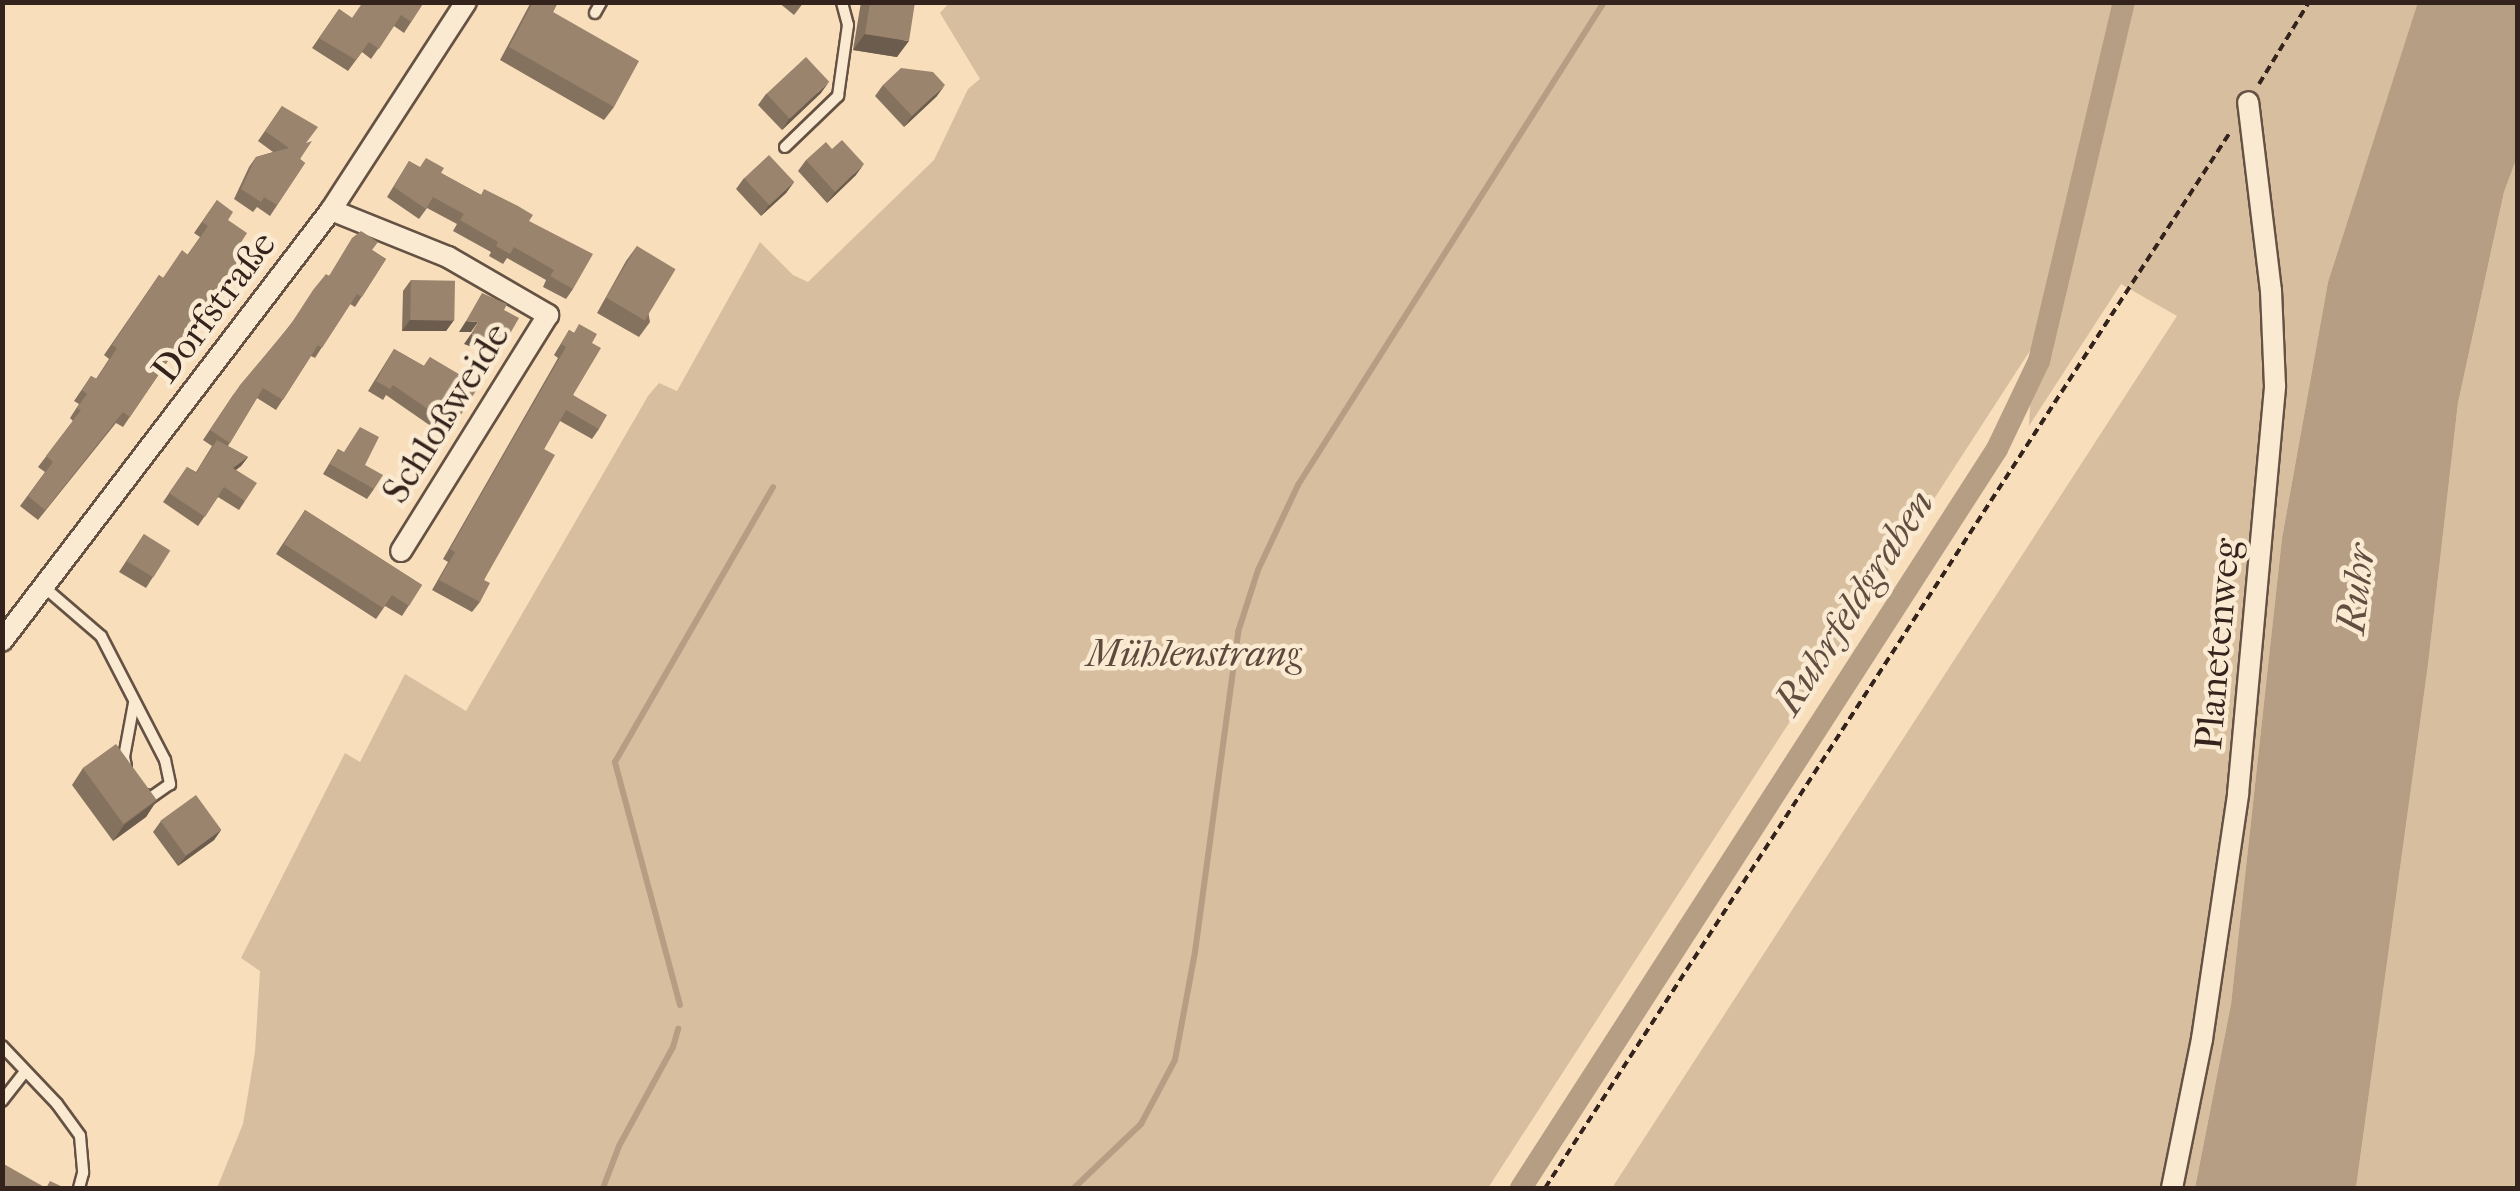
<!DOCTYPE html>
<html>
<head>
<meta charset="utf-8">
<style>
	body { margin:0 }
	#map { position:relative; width:2520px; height:1191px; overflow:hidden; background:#f8deba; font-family:"IM FELL French Canon",serif }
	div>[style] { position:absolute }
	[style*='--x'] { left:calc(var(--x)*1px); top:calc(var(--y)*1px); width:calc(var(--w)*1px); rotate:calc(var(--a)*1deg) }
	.green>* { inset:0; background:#d7be9f }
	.water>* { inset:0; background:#b59e84 }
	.stream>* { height:6px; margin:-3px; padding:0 3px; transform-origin:3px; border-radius:3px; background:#b59e84 }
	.canal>* { height:22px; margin:-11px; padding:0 11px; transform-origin:11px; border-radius:11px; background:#b59e84 }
	.path>* { height:4px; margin-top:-2px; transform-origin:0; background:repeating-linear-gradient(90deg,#34231c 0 8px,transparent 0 13px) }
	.roads { filter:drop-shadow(2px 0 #655244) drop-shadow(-2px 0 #655244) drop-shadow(0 2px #655244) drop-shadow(0 -2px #655244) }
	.lane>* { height:10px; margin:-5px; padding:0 5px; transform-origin:5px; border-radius:5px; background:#faead2 }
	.street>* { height:20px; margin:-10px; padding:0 10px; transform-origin:10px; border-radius:10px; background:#faead2 }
	.wall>* { inset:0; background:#84725f }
	.shaded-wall>* { inset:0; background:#6c5c4d }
	.building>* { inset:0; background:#9a846e; transform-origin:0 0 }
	span { translate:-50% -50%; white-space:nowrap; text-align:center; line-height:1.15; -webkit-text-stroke:9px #faead2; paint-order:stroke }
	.street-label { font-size:38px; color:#34231c }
	.park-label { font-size:38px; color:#5d4a3d; font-style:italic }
	.water-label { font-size:40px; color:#614e40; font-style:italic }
	.frame { position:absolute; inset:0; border:5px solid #34231c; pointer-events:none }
</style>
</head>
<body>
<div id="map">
	<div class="green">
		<i style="clip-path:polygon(949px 3px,2418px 3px,2328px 282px,2282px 538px,2231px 1004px,2195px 1188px,1612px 1188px,2177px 316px,2121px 284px,2029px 426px,2033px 346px,1488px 1188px,217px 1188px,243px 1124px,255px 1052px,260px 971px,241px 958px,345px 753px,360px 762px,405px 674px,466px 711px,648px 396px,659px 383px,677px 391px,760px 242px,793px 275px,808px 282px,934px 160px,968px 89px,980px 79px,940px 13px)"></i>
		<i style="clip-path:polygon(2517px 154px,2517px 1188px,2356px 1188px,2428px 665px,2458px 403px,2504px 192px)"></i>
	</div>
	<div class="water">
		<i style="clip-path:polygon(2418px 2px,2517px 3px,2518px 154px,2504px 192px,2458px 403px,2428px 665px,2356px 1188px,2195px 1188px,2231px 1004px,2282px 538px,2328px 282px)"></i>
	</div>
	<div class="stream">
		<i style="--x:680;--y:1005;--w:252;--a:-105"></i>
		<i style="--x:615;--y:762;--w:317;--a:-60.1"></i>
		<i style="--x:603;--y:1188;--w:45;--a:-69.1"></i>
		<i style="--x:619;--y:1146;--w:113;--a:-61.4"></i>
		<i style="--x:673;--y:1047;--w:19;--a:-74"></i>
		<i style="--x:1074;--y:1188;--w:93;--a:-43.7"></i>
		<i style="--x:1141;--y:1124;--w:72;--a:-62"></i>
		<i style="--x:1175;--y:1060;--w:110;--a:-79.5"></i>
		<i style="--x:1195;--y:952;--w:323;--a:-82.3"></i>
		<i style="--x:1238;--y:632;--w:65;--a:-72.1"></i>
		<i style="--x:1258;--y:570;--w:94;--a:-64.8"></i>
		<i style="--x:1298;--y:485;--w:572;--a:-57.64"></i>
	</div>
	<div class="canal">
		<i style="--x:1521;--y:1188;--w:879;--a:-57.21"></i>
		<i style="--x:1997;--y:449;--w:98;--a:-64.5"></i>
		<i style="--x:2039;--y:361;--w:369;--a:-76.7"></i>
	</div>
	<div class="path">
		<i style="--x:2259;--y:84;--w:96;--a:-58.6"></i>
		<i style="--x:1545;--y:1188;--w:1260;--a:-57.02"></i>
	</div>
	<div class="roads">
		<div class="lane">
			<i style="--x:595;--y:13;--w:13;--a:-61"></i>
			<i style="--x:785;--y:147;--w:74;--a:-43.9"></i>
			<i style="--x:838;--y:96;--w:72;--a:-82"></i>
			<i style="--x:848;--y:25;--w:24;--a:-105"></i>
			<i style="--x:44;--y:587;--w:75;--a:40.7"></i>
			<i style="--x:101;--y:636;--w:140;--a:62.7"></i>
			<i style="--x:165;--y:760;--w:25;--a:78"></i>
			<i style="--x:170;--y:784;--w:24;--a:145"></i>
			<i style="--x:150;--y:798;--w:5;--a:-143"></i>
			<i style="--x:126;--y:766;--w:9;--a:-103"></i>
			<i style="--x:124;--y:757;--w:55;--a:-79.5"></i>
			<i style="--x:2;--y:1046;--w:80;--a:46.5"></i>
			<i style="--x:57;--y:1104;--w:39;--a:54"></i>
			<i style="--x:80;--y:1136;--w:37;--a:85"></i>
			<i style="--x:83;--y:1173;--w:16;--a:105"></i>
			<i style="--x:2;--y:1101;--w:37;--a:-52"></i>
		</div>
		<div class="street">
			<i style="--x:331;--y:210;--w:126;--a:21.9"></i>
			<i style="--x:448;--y:257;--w:116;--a:30.1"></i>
			<i style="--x:548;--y:315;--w:278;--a:121.9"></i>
			<i style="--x:2;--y:641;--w:542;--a:-52.64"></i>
			<i style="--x:331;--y:210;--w:248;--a:-57"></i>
			<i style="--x:2172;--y:1188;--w:152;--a:-78.6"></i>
			<i style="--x:2202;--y:1039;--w:248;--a:-81.6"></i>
			<i style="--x:2238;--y:794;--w:410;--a:-84.8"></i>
			<i style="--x:2275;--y:386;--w:95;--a:-92.4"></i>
			<i style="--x:2271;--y:291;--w:190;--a:-96.9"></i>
		</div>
	</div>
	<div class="wall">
		<i style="clip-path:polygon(424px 2px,404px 33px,394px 26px,371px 59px,362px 52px,348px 71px,312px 48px,339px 9px,352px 18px)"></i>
		<i style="clip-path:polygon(531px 2px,558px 2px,553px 12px,614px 107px,604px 120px,500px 60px)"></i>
		<i style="clip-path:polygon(778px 2px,804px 2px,794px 15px)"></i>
		<i style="clip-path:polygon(861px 2px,915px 2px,897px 57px,853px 50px)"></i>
		<i style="clip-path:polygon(883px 85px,937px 96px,904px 127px,875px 96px)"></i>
		<i style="clip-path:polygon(821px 93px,782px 130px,758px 105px,766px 94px)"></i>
		<i style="clip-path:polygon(282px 106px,306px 143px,300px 159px,305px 163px,270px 216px,257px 207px,253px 212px,234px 199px,249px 167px,256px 157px,273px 152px,258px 141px)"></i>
		<i style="clip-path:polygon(806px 160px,856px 175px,827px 203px,798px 171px)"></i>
		<i style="clip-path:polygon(409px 161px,419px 167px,441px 173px,529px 221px,573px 289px,566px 299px,543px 287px,546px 280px,507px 258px,503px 264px,489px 256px,491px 252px,453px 231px,457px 224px,427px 208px,419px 219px,387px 197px)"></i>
		<i style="clip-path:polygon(744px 178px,794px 182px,786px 193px,761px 216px,736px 189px)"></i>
		<i style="clip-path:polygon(217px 200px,228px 220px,238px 247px,248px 254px,214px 302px,210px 299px,123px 427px,116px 423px,38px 520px,20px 506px,45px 472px,38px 467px,73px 421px,70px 418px,79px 404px,74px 401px,91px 376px,96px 379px,109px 359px,104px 355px,159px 275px,163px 278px,188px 254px,200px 237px,194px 233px)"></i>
		<i style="clip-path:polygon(637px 246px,650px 322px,639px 337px,597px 313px,626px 261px)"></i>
		<i style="clip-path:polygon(372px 250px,386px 259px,355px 307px,350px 304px,315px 358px,311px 356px,276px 410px,257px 398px,228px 446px,248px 457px,241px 466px,236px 470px,245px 501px,239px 510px,218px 497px,198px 526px,163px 502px,187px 467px,196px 472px,212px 446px,203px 440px,233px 395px,286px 330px,328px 276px)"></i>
		<i style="clip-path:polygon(411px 280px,454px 320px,446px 331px,402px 331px,403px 291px)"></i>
		<i style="clip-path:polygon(569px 330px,592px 343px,573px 395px,599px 429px,592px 439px,560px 421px,544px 449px,484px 580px,480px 602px,472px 612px,432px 590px,448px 562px,443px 559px,558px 358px,554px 355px)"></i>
		<i style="clip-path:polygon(394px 349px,424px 366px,430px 357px,457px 421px,450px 431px,441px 426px,438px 431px,386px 395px,383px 400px,368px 391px)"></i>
		<i style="clip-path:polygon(338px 449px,365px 465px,374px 489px,367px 499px,323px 474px)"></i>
		<i style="clip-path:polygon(305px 510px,422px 585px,402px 616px,385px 606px,376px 619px,276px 554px)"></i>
		<i style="clip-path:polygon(144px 534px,153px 577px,146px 588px,119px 572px)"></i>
		<i style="clip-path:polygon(83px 768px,157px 800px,146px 817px,113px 841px,72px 785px)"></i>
		<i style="clip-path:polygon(161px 821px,221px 830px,214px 840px,178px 866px,153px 832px)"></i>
	</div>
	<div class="shaded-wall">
		<i style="clip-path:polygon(865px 34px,909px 41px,897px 57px,853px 50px)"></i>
		<i style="clip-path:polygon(829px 82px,821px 93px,782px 130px,789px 119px)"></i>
		<i style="clip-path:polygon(945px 85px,937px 96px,904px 127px,912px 116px)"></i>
		<i style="clip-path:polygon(864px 164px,856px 175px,827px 203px,835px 192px)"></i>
		<i style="clip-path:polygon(794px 182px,786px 193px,761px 216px,769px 205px)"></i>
		<i style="clip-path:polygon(410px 320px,454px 320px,446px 331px,402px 331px)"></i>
		<i style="clip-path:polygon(466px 321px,478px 322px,471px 332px,459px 332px)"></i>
		<i style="clip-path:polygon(471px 334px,503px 346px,496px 356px,464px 344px)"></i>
		<i style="clip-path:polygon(248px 457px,241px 466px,226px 477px,233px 468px)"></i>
		<i style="clip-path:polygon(157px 800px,146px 817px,113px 841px,124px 825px)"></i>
		<i style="clip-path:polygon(221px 830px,214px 840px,178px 866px,186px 856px)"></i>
	</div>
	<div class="building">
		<i style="clip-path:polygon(363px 2px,424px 2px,411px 22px,401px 15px,379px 49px,369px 42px,356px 60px,319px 38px,339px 9px,352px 18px)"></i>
		<i style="clip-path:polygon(533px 2px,558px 2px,553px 12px,639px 61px,614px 107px,509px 47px)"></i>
		<i style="clip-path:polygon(870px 2px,915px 2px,909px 41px,865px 34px)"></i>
		<i style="left:806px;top:57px;width:34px;height:54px;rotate:47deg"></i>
		<i style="clip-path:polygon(901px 68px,933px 72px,945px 85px,912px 116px,883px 85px)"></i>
		<i style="clip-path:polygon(282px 106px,318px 127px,306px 143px,312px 141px,300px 159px,305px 163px,277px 205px,264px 197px,261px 202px,241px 189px,256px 157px,289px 148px,265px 131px)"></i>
		<i style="clip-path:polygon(842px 140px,864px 164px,835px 192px,806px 160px,826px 142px,832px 149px)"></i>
		<i style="left:769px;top:155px;width:37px;height:34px;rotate:47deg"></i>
		<i style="clip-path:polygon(426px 158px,444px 168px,441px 173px,481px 195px,484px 189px,518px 206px,533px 215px,529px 221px,593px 254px,573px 289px,550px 276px,554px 270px,514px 247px,510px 254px,496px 246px,498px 242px,460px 220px,464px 214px,433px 197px,426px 209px,394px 187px,409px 161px,420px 167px)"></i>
		<i style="clip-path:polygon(217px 200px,233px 212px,228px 220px,247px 233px,238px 247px,248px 254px,221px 291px,217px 288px,130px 417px,123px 412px,45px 510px,28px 496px,53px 462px,46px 456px,81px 410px,77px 408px,87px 394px,82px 390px,91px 376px,97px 379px,117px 348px,112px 345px,159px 275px,163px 278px,182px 250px,188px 255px,208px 226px,202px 222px)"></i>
		<i style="clip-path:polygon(361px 231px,378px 242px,372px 250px,386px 259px,362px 297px,357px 294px,322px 348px,318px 345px,283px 400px,263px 388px,230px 443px,210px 430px,240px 385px,289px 327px,313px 290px,326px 274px,329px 276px,352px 238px)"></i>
		<i style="left:637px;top:246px;width:45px;height:60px;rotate:31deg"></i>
		<i style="left:411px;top:280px;width:44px;height:40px;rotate:1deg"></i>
		<i style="clip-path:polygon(482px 293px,507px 304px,504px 310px,519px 318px,503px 346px,471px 334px,478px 322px,466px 321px)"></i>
		<i style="clip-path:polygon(579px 324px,597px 334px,592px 343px,601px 348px,573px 395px,607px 415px,599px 429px,566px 410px,544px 449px,555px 455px,484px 580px,490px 583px,480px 602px,439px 580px,455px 552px,450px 549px,566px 347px,561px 344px,569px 330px,574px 333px)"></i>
		<i style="clip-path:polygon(394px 349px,424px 366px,430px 357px,479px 386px,457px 421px,448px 416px,445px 421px,393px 385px,390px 389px,376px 381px)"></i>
		<i style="clip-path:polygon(360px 427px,379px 437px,365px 465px,383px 475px,374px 489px,330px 464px,338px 449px,344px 452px)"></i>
		<i style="clip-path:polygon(217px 440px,248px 457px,233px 468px,257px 483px,245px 501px,224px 487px,205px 517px,169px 493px,187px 467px,196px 473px)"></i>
		<i style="clip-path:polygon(305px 510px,422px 585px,409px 606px,392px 595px,383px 608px,284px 544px)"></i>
		<i style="left:144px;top:534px;width:31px;height:32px;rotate:32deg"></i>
		<i style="left:116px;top:744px;width:69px;height:41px;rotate:54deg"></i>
		<i style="left:196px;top:795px;width:43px;height:44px;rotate:54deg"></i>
		<i style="clip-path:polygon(2px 1163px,46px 1188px,50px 1181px,65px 1188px,2px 1188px)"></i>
	</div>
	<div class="street-label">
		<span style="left:214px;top:307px;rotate:-53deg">Dorfstraße</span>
		<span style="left:446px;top:413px;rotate:-58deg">Schloßweide</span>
		<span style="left:2218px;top:644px;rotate:-85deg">Planetenweg</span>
	</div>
	<div class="park-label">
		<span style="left:1194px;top:654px">Mühlenstrang</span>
	</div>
	<div class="water-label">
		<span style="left:2356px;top:589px;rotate:-83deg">Ruhr</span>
		<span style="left:1854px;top:602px;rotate:-57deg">Ruhrfeldgraben</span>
	</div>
	<div class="frame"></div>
</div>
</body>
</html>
